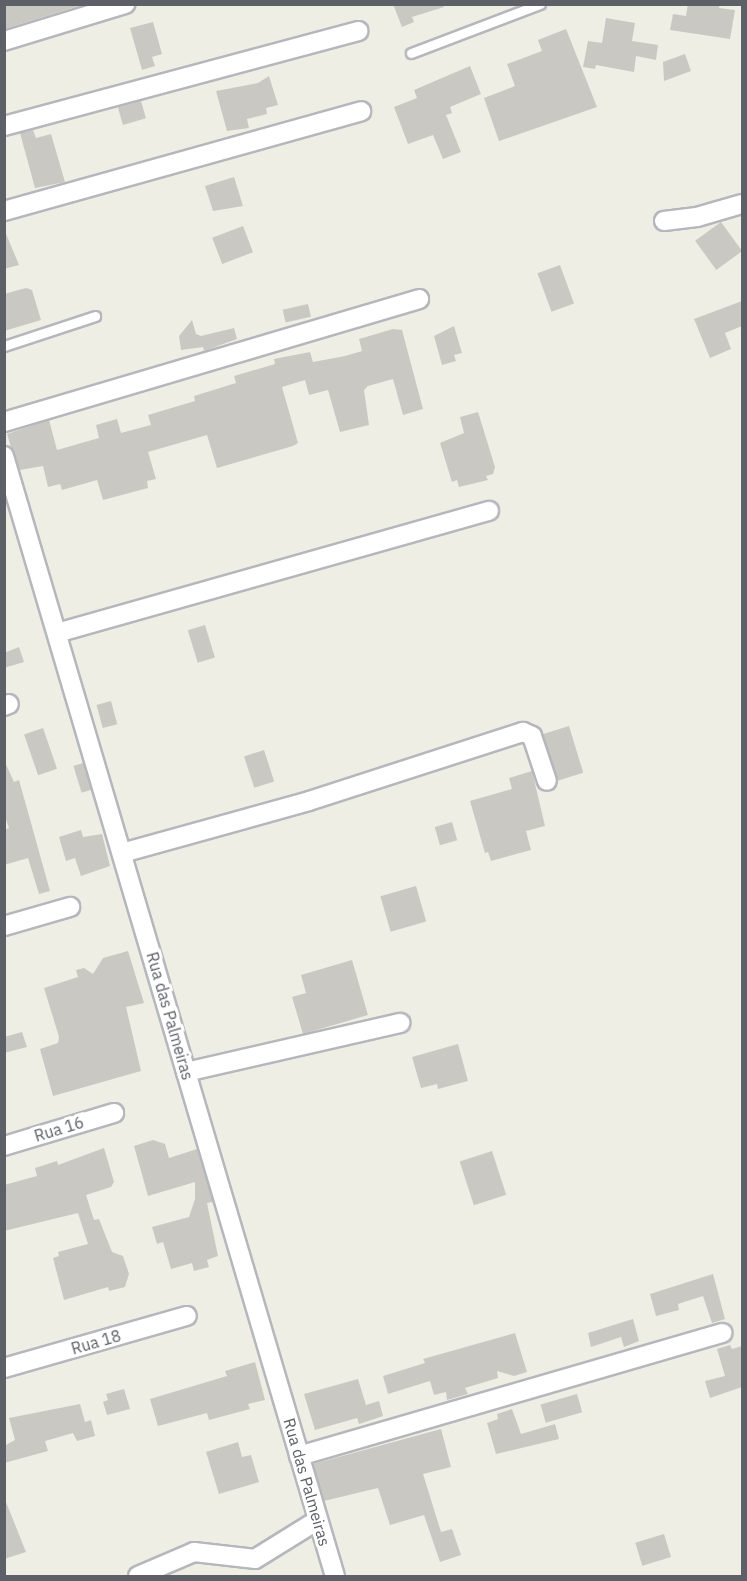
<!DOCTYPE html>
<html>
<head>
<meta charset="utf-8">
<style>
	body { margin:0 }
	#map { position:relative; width:747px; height:1581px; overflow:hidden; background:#efeee5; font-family:"IBM Plex Sans",sans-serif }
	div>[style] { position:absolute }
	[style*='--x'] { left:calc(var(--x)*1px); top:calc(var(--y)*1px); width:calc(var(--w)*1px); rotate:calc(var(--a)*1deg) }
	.building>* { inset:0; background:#cac8c2; transform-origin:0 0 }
	.roads { filter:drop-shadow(2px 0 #b5b7bc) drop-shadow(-2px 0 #b5b7bc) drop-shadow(0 2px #b5b7bc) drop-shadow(0 -2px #b5b7bc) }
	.lane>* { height:9px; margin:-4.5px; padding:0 4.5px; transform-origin:4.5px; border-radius:4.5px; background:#fff }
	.street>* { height:18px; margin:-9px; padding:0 9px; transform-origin:9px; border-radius:9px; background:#fff }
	span { translate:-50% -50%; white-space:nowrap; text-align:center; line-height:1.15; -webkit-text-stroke:6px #fff; paint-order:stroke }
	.street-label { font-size:16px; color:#5d6066 }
	.frame { position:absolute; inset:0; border:6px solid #5d6066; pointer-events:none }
</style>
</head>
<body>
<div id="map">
	<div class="building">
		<i style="clip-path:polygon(4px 4px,85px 4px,4px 29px)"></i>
		<i style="clip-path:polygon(393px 4px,443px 4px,444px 7px,412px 17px,414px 22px,402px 27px)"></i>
		<i style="clip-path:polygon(688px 4px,720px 4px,719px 8px,735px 10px,730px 39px,670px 30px,673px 14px,686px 16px)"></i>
		<i style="clip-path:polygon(606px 18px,635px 23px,632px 41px,658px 45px,656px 60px,636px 56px,634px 72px,596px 65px,595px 69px,583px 67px,588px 41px,602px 43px)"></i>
		<i style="clip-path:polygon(153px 22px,162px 54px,152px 57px,155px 66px,142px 70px,130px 28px)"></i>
		<i style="clip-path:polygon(566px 29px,597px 107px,499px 141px,484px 98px,515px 86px,507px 64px,542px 51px,538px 40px)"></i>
		<i style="clip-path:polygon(685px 54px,691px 71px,664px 81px,663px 62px)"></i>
		<i style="clip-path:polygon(470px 66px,481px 94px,450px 107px,452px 113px,446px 115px,461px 152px,443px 159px,433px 135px,408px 144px,394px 107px,417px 98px,414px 90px)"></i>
		<i style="clip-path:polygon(269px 76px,278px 105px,266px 108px,267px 114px,247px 119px,249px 128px,227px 131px,216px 91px,258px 83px)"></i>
		<i style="left:141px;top:101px;width:18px;height:24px;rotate:74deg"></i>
		<i style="clip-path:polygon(33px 130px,36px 138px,51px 134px,65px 182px,35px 188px,20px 133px)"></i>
		<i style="clip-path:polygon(234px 177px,243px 206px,213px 211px,205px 186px)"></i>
		<i style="left:721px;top:222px;width:36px;height:32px;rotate:54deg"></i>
		<i style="left:243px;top:226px;width:28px;height:33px;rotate:69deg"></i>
		<i style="clip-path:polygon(4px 229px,19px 265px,4px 269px)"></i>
		<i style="left:560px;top:265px;width:41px;height:24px;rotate:70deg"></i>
		<i style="clip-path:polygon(26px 288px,32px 290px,41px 320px,4px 331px,4px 294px)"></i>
		<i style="clip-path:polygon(742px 301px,742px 326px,725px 333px,731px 349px,710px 358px,694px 319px)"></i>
		<i style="left:308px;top:304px;width:13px;height:26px;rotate:77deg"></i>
		<i style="clip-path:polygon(192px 320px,196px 334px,201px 336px,234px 328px,237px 339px,204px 351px,203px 347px,181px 350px,179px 336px)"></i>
		<i style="clip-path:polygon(454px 326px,462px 353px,454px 355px,456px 361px,442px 365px,434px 336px)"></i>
		<i style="clip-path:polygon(393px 329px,402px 330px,423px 409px,403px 415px,393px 379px,368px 386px,364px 390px,369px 425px,340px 432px,328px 390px,309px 395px,305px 380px,282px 387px,298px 443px,293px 446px,217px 468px,207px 435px,148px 452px,156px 479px,147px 481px,148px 488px,103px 500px,97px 480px,62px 490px,60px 484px,48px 487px,43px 466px,20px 470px,11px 447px,7px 434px,49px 420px,57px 450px,99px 438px,96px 425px,117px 419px,121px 433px,151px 425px,148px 415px,195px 401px,194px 396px,236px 383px,234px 376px,275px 364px,274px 359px,310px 352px,313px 362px,345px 356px,362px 351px,359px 339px)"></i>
		<i style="clip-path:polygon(478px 412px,495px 467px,493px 474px,486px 476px,488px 480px,459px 487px,457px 480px,452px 482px,440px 443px,464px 433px,460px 417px)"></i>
		<i style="left:205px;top:625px;width:34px;height:18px;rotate:73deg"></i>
		<i style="clip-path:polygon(19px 647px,24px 662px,4px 668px,4px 653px)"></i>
		<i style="left:111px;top:701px;width:24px;height:15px;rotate:75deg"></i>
		<i style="left:569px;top:726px;width:49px;height:27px;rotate:73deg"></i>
		<i style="left:43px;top:728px;width:43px;height:20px;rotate:71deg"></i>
		<i style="left:264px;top:750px;width:33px;height:21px;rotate:72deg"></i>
		<i style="clip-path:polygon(4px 760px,14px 782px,19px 780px,50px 891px,39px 894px,28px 858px,4px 865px,4px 830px,9px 828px,4px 814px)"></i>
		<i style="left:83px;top:763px;width:28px;height:10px;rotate:73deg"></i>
		<i style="clip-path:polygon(532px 771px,545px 826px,526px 831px,531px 850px,491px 861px,488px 852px,485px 853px,470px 801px,512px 789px,509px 778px)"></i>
		<i style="left:452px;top:822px;width:19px;height:18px;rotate:74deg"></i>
		<i style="clip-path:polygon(81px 830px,83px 837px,102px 834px,110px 866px,81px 876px,75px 858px,66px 861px,59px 837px)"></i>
		<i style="left:416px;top:886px;width:37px;height:37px;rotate:74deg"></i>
		<i style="clip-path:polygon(128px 951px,144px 1003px,126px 1007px,141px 1071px,53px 1096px,40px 1049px,58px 1043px,59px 1037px,44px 988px,78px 977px,76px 970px,84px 968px,93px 974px,103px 958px)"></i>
		<i style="clip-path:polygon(352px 960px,368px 1015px,303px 1034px,292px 997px,306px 993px,301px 975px)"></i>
		<i style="clip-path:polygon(22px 1032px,27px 1047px,4px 1053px,4px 1037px)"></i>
		<i style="clip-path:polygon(458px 1044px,468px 1081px,438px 1089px,437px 1084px,421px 1088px,412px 1057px)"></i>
		<i style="clip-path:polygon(153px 1140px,165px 1144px,169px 1158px,197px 1149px,213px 1202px,207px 1203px,218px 1256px,207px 1260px,209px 1267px,194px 1271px,192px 1263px,171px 1269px,163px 1242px,157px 1244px,152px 1227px,189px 1217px,195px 1199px,195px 1182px,148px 1196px,134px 1146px)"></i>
		<i style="clip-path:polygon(104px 1148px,114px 1182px,111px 1187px,86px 1195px,94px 1220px,99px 1219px,112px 1252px,123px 1256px,129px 1274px,125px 1287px,109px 1291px,108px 1287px,64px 1300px,53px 1258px,59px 1256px,58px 1252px,88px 1244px,78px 1213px,4px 1231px,4px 1185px,37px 1176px,35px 1168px,57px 1161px,58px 1165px)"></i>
		<i style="left:492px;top:1151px;width:46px;height:34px;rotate:72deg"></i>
		<i style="clip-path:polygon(713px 1274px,725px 1319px,712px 1323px,703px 1296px,678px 1304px,679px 1310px,656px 1316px,650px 1294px)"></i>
		<i style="clip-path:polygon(633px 1319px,639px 1341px,624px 1347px,621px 1337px,591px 1347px,588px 1333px)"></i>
		<i style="clip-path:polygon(515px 1333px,527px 1372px,514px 1376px,497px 1371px,498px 1378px,465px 1388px,468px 1394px,447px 1400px,446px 1392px,434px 1395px,430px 1381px,388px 1394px,383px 1376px,425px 1363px,423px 1359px)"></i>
		<i style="clip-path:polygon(730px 1345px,732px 1349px,742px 1346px,742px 1387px,710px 1398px,705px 1381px,725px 1376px,717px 1349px)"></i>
		<i style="clip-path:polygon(255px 1362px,265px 1400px,248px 1404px,250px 1409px,209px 1420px,207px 1413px,158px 1426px,150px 1399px,227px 1376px,225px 1371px)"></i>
		<i style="clip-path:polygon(358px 1379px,366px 1405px,379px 1401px,383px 1416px,359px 1424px,357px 1418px,315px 1430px,304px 1394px)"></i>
		<i style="clip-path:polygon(124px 1389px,130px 1409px,107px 1415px,103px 1402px,108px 1400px,106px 1394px)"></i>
		<i style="left:577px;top:1394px;width:19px;height:38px;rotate:74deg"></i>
		<i style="clip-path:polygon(80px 1404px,85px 1422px,91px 1420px,95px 1436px,77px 1441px,73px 1433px,45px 1441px,48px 1451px,4px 1463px,4px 1446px,15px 1440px,9px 1418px)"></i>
		<i style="clip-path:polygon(512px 1409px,521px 1434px,555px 1424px,559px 1439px,496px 1454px,487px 1423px,498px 1419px,497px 1414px)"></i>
		<i style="clip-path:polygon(441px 1429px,451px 1467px,423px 1474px,441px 1532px,452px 1529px,461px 1555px,440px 1562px,424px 1515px,390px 1525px,378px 1488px,324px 1501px,313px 1464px)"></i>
		<i style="clip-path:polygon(238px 1442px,242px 1457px,251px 1455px,259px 1482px,219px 1494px,206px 1452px)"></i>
		<i style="clip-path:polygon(4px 1497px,26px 1552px,4px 1559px)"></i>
		<i style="left:664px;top:1534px;width:24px;height:30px;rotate:73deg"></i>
	</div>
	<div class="roads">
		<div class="lane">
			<i style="--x:411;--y:53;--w:138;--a:-20.8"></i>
			<i style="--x:4;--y:346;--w:96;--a:-18.2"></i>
		</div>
		<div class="street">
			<i style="--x:4;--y:41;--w:127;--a:-17"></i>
			<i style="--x:4;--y:126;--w:367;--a:-15"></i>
			<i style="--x:4;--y:211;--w:371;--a:-15.6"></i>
			<i style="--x:664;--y:221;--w:33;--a:-7"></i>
			<i style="--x:697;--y:217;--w:47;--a:-16.1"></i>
			<i style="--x:4;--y:422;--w:433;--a:-16.5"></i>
			<i style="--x:4;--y:456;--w:1168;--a:73.54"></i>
			<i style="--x:57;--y:633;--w:449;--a:-15.8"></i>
			<i style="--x:4;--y:706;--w:5;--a:-22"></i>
			<i style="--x:122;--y:853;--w:194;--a:-15.5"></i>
			<i style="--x:309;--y:801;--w:225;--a:-17.9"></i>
			<i style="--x:523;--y:732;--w:10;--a:24"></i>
			<i style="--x:532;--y:736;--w:47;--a:71.6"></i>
			<i style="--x:4;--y:926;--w:69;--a:-16.1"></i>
			<i style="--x:186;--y:1072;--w:220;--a:-12.9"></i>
			<i style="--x:4;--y:1146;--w:115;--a:-16.7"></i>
			<i style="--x:4;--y:1368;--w:190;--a:-15.9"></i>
			<i style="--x:299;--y:1456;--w:441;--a:-16.2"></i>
			<i style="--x:138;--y:1576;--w:61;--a:-23.2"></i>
			<i style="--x:194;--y:1552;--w:61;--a:6.5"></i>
			<i style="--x:255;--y:1559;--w:74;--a:-31.8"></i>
		</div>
	</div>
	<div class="street-label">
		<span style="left:170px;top:1016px;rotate:74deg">Rua das Palmeiras</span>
		<span style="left:59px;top:1129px;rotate:-17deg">Rua 16</span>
		<span style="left:96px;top:1342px;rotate:-16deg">Rua 18</span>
		<span style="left:307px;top:1482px;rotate:74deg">Rua das Palmeiras</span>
	</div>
	<div class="frame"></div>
</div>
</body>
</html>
